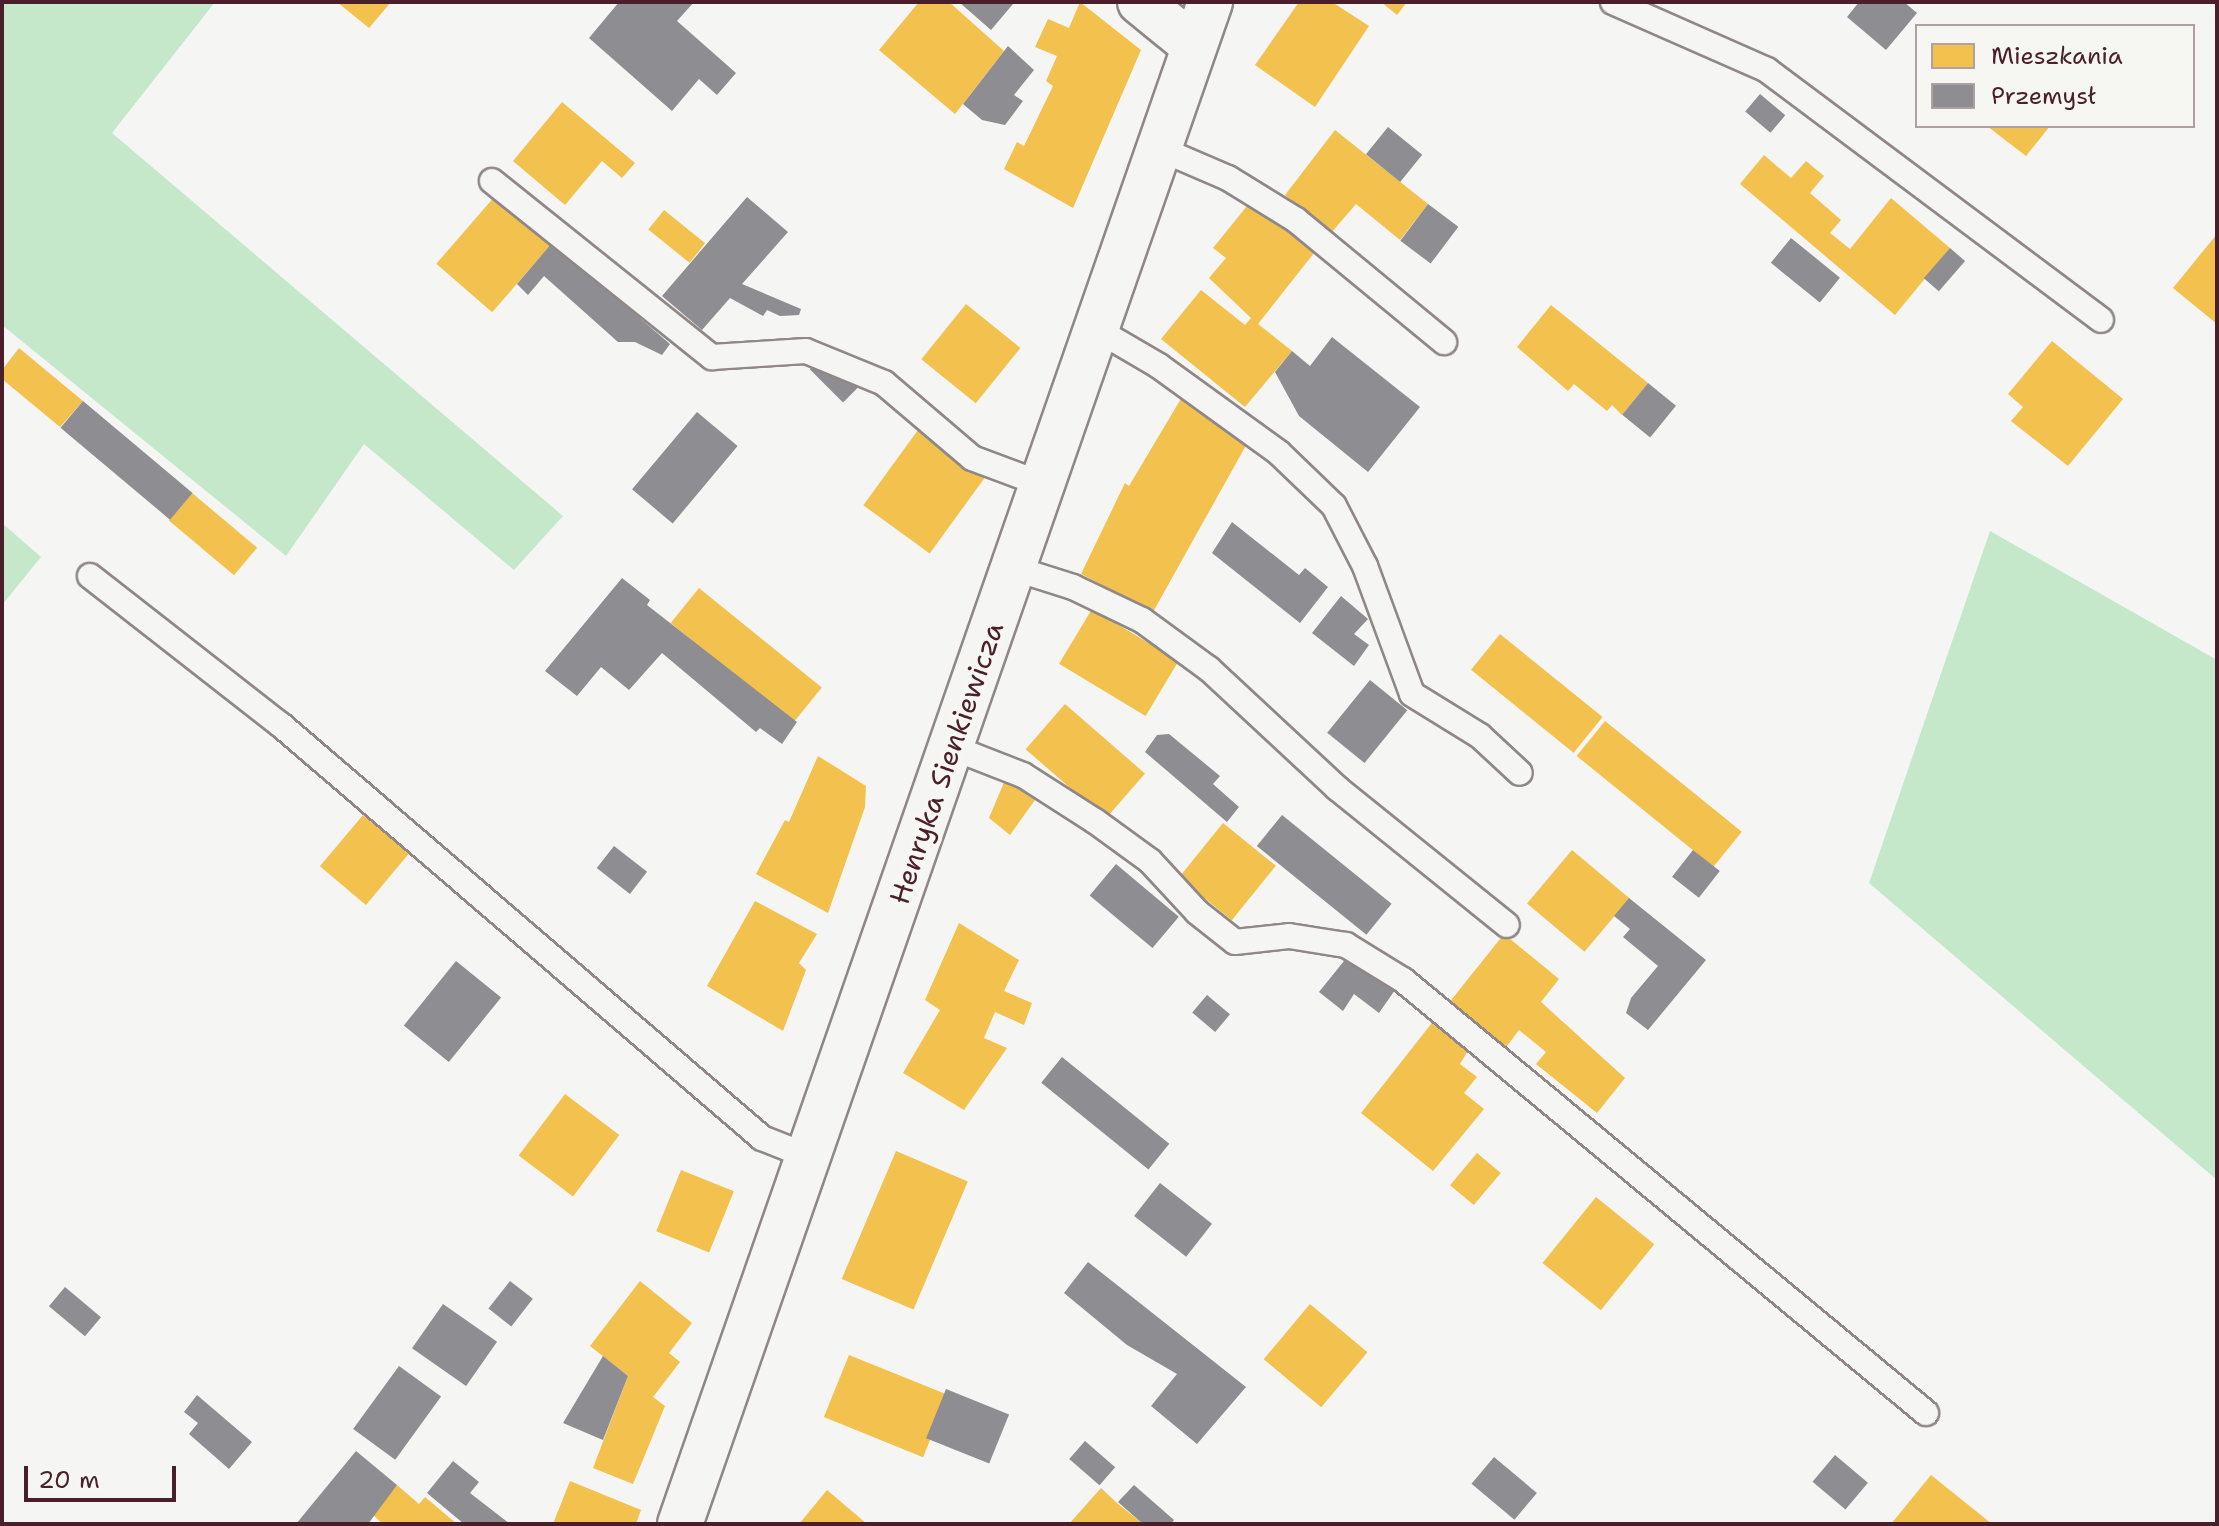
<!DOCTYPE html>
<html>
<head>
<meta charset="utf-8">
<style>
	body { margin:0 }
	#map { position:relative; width:2219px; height:1526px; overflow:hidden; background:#f5f5f3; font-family:"Shantell Sans",sans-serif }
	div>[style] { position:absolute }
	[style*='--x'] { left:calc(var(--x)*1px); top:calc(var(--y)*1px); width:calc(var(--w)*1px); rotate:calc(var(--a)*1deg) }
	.green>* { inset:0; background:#c4e8c9 }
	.homes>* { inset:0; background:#f2c14e; transform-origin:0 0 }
	.industry>* { inset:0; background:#8d8d92; transform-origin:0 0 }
	.roads { filter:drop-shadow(2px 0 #8f8788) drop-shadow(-2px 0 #8f8788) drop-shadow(0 2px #8f8788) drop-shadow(0 -2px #8f8788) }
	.service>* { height:24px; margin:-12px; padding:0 12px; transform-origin:12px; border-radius:12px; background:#f5f5f3 }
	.minor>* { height:44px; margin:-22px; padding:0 22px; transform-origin:22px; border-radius:22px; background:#f5f5f3 }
	.tertiary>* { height:44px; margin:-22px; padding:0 22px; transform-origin:22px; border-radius:22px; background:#f5f5f3 }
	span { translate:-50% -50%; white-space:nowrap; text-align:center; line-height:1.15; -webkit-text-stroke:8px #f6f6f2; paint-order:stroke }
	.street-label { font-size:28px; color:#4a1f2b }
	.frame { position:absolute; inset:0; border:4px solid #4a1f2b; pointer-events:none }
	.legend { position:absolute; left:1915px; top:24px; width:280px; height:104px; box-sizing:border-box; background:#f6f6f2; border:2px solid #b1a0a2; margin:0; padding:10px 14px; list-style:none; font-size:24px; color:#4a1f2b }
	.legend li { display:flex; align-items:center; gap:16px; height:40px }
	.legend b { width:40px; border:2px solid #b1a0a2 }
	.scale { position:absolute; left:24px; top:1466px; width:152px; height:36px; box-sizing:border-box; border:4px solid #4a1f2b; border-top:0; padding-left:10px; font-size:24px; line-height:28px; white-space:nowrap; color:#4a1f2b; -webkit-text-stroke:6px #f6f6f2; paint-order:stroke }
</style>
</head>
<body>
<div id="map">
	<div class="green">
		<i style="clip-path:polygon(2px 2px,215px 2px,112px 133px,563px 516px,514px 570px,364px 444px,286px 556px,2px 325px)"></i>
		<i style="clip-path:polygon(2px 523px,41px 557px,2px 605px)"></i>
		<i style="clip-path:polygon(1990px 531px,2217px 660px,2217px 1180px,1869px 883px)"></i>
	</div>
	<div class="homes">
		<i style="clip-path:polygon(337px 2px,391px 2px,369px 28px)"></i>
		<i style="clip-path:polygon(919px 2px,949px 2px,1004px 51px,955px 114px,879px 50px)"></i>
		<i style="clip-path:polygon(1080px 2px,1141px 50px,1073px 208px,1004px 169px,1017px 142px,1024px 146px,1053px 86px,1046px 81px,1057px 56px,1035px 47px,1048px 19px,1069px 28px)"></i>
		<i style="clip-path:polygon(1299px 2px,1332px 2px,1369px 26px,1315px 107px,1255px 65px)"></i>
		<i style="clip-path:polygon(1381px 2px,1407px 2px,1397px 15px)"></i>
		<i style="clip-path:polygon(562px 102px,635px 163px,622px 178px,602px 161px,565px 205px,513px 161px)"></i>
		<i style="clip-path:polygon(1987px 126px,2050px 126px,2026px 156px)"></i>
		<i style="clip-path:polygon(1335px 130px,1428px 204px,1400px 240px,1356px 204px,1331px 233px,1285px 195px)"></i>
		<i style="clip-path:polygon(1764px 155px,1791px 178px,1806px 161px,1824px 176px,1810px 193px,1841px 220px,1830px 233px,1850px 249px,1891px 198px,1950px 248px,1895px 315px,1740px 184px)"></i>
		<i style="left:496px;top:195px;width:74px;height:91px;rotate:41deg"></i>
		<i style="clip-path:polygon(1251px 201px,1314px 253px,1258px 324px,1292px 351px,1245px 407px,1161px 339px,1201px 290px,1245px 325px,1251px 318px,1209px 278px,1226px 258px,1213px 248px)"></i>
		<i style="left:664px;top:210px;width:53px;height:25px;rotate:39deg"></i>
		<i style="clip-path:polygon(2217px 234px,2217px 324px,2173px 288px)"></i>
		<i style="left:966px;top:304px;width:70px;height:71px;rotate:39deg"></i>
		<i style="clip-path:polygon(1551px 305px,1648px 383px,1622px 415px,1612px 405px,1607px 411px,1574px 384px,1568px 391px,1517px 347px)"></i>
		<i style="clip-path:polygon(2052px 341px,2123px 399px,2068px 466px,2011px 421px,2023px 407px,2008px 394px)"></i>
		<i style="clip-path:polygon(19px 348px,83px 401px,60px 427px,2px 379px,2px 370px)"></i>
		<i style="clip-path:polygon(1182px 397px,1249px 440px,1153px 612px,1081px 574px,1125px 483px,1129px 486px)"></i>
		<i style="left:918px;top:430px;width:82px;height:93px;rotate:36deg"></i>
		<i style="left:192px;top:493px;width:85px;height:36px;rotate:40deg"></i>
		<i style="left:699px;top:588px;width:158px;height:45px;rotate:39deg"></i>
		<i style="left:1092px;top:609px;width:101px;height:64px;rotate:31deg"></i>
		<i style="left:1500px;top:634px;width:132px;height:46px;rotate:39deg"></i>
		<i style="left:1065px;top:704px;width:106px;height:60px;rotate:41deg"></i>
		<i style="left:1605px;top:721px;width:176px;height:45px;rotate:39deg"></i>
		<i style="clip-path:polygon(818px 756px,866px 786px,865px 807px,828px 913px,756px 874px,785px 820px,789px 822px)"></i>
		<i style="clip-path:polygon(1005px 780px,1035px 800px,1010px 835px,989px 818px)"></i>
		<i style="left:363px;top:815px;width:60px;height:67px;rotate:40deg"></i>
		<i style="left:1223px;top:823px;width:68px;height:70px;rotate:39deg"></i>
		<i style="left:1572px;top:850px;width:75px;height:70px;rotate:40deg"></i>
		<i style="clip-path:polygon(755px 901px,817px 934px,799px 963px,806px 970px,783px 1031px,707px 986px)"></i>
		<i style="clip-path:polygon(959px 923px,1019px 960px,1004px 991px,1032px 1003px,1024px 1025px,995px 1012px,984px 1038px,1007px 1048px,964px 1110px,903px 1073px,940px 1010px,925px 1000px)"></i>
		<i style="clip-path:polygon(1504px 934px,1559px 979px,1541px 1002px,1625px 1078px,1597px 1113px,1536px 1064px,1546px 1052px,1519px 1030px,1504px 1050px,1448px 1004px)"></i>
		<i style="clip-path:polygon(1435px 1019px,1470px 1047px,1460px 1064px,1477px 1077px,1464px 1093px,1484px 1109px,1433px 1171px,1361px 1113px)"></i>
		<i style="left:565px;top:1094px;width:68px;height:77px;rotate:37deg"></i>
		<i style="left:896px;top:1151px;width:78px;height:139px;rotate:23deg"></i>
		<i style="left:1477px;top:1153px;width:31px;height:42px;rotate:40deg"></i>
		<i style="left:681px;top:1170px;width:57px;height:66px;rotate:22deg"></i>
		<i style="left:1596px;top:1197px;width:75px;height:85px;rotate:39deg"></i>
		<i style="clip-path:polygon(640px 1281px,692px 1323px,669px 1353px,680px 1362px,653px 1397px,665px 1406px,633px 1484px,593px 1468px,628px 1376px,590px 1346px)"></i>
		<i style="left:1310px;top:1304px;width:75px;height:72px;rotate:40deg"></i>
		<i style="left:849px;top:1355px;width:107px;height:67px;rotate:22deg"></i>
		<i style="clip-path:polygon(1931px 1475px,1992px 1524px,1891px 1524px)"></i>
		<i style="clip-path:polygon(570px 1481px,641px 1510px,636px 1524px,553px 1524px)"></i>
		<i style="clip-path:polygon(397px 1485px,419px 1504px,425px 1497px,457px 1524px,383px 1524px,372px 1514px)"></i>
		<i style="clip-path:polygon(1101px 1488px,1117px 1503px,1143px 1524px,1069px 1524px)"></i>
		<i style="clip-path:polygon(827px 1490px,867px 1524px,799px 1524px)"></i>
	</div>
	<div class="industry">
		<i style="clip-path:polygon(619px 2px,694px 2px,677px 21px,736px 73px,717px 95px,699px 79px,672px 111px,589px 38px)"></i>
		<i style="clip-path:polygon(959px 2px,1011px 2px,1013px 4px,991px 30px)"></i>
		<i style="clip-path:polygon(1859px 2px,1904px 2px,1917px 13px,1886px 50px,1847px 17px)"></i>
		<i style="clip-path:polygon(1008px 46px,1034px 70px,1014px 95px,1023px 101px,1005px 125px,982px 120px,963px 104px)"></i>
		<i style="left:1760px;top:94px;width:33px;height:23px;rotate:40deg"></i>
		<i style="left:1388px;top:127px;width:44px;height:35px;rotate:39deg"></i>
		<i style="clip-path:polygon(747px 197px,788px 232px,742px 284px,801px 309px,799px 315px,780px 316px,767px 310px,763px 316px,730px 298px,702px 330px,662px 296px)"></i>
		<i style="left:1428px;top:204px;width:38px;height:46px;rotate:37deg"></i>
		<i style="left:1791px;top:238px;width:63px;height:32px;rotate:39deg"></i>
		<i style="clip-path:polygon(552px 243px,670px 344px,662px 355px,635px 342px,618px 342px,544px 276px,528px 295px,517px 284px)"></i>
		<i style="left:1950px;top:248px;width:20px;height:40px;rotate:41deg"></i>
		<i style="clip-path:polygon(1332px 337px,1420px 407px,1368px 472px,1299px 416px,1275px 372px,1292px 351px,1310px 366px)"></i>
		<i style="left:831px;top:348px;width:47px;height:30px;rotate:45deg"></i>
		<i style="left:1648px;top:383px;width:36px;height:41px;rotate:39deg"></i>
		<i style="left:83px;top:401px;width:143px;height:35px;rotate:40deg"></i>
		<i style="left:697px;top:412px;width:53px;height:101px;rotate:40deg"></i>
		<i style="clip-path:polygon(1232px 522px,1299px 575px,1305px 568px,1328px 587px,1300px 623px,1212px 553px)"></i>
		<i style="clip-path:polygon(622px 578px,650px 600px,647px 605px,797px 722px,782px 744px,760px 728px,756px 732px,662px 653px,629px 690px,601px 667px,577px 696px,545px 671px)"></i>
		<i style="clip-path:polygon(1341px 596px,1368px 619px,1354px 634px,1369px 645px,1354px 666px,1312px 633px)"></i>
		<i style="left:1370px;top:680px;width:48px;height:68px;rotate:39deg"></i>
		<i style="clip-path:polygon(1169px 734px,1220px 776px,1213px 784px,1239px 807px,1227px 822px,1145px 752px,1157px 735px)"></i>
		<i style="left:1282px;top:815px;width:141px;height:40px;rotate:39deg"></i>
		<i style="left:614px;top:846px;width:42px;height:28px;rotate:38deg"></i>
		<i style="left:1693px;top:850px;width:34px;height:34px;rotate:38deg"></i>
		<i style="left:1116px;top:864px;width:82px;height:41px;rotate:40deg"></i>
		<i style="clip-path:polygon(1629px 898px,1706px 960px,1648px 1030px,1626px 1013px,1631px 998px,1658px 966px,1623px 937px,1630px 929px,1614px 916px)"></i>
		<i style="clip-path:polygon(1348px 956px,1395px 990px,1379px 1013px,1354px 994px,1343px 1011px,1319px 992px)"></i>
		<i style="left:456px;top:961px;width:58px;height:83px;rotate:39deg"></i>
		<i style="left:1207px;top:995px;width:30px;height:23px;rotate:40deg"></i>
		<i style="left:1062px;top:1057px;width:138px;height:33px;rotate:39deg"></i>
		<i style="left:1160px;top:1183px;width:66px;height:42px;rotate:38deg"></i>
		<i style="clip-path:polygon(1088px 1262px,1246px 1387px,1197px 1444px,1151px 1406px,1177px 1374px,1127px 1345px,1064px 1293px)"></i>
		<i style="left:510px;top:1281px;width:29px;height:35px;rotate:38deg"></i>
		<i style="left:65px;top:1287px;width:47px;height:25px;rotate:40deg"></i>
		<i style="left:443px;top:1304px;width:66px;height:54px;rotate:35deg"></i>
		<i style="clip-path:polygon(603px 1356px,628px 1376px,603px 1440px,563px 1423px)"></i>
		<i style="left:399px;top:1366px;width:52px;height:78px;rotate:36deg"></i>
		<i style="left:946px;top:1389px;width:68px;height:53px;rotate:22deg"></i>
		<i style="clip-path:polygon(197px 1395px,252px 1442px,229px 1469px,189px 1434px,198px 1423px,184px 1412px)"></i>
		<i style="left:1085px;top:1441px;width:40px;height:24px;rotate:41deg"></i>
		<i style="clip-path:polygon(356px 1451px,397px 1485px,368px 1524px,296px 1524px)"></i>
		<i style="left:1835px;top:1455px;width:43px;height:35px;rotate:40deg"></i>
		<i style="left:1494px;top:1457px;width:56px;height:35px;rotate:40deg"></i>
		<i style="clip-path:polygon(453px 1461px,479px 1482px,470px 1493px,510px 1524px,464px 1524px,427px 1493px)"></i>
		<i style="clip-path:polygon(1134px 1485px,1174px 1520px,1171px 1524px,1143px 1524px,1118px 1502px)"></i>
	</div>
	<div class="roads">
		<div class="service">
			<i style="--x:1613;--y:2;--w:168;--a:23.8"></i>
			<i style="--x:1767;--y:70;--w:417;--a:36.8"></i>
			<i style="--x:1158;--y:148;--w:76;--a:23.2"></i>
			<i style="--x:1228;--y:178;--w:80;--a:31.7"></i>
			<i style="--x:1296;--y:220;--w:192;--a:39.5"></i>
			<i style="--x:492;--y:181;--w:282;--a:38.7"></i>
			<i style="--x:712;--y:357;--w:94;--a:-3.7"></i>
			<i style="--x:806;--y:351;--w:84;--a:22.3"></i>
			<i style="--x:884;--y:383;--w:116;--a:40.4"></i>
			<i style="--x:972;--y:458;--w:75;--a:20.4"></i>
			<i style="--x:1096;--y:329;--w:73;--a:30.4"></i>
			<i style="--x:1159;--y:366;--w:148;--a:35.9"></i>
			<i style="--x:1279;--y:453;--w:76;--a:43.9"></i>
			<i style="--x:1334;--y:506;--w:68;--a:62.7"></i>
			<i style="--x:1365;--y:566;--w:136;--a:69.8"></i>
			<i style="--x:1412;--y:694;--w:80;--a:31.7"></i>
			<i style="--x:1480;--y:736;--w:54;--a:42.8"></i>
			<i style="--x:1013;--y:568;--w:63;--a:17.6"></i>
			<i style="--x:1073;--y:587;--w:76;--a:25.6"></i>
			<i style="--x:1142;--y:620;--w:83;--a:36.2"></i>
			<i style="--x:1209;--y:669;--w:175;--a:42.9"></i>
			<i style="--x:1337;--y:788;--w:218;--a:38.9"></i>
			<i style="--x:90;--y:576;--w:242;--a:38"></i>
			<i style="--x:281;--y:725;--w:634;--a:40.65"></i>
			<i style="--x:762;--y:1138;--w:52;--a:21.6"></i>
			<i style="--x:951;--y:747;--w:77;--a:21.3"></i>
			<i style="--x:1023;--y:775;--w:85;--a:32.6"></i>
			<i style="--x:1095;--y:821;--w:68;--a:36"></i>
			<i style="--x:1150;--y:861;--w:69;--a:47.3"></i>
			<i style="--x:1197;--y:912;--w:48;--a:38.3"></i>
			<i style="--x:1235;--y:942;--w:54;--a:-6.3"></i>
			<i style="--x:1289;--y:936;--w:58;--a:9"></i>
			<i style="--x:1346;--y:945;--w:67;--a:31.6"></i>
			<i style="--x:1403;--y:980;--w:679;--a:39.62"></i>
		</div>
		<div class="minor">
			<i style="--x:1140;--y:2;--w:68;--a:39.1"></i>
		</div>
		<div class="tertiary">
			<i style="--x:680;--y:1524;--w:1612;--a:-70.8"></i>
		</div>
	</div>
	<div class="street-label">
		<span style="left:946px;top:763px;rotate:-71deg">Henryka Sienkiewicza</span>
	</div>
	<div class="frame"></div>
	<ul class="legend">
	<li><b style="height:22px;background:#f2c14e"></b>Mieszkania</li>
	<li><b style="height:22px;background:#8d8d92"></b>Przemysł</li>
	</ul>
	<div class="scale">20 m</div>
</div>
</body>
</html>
